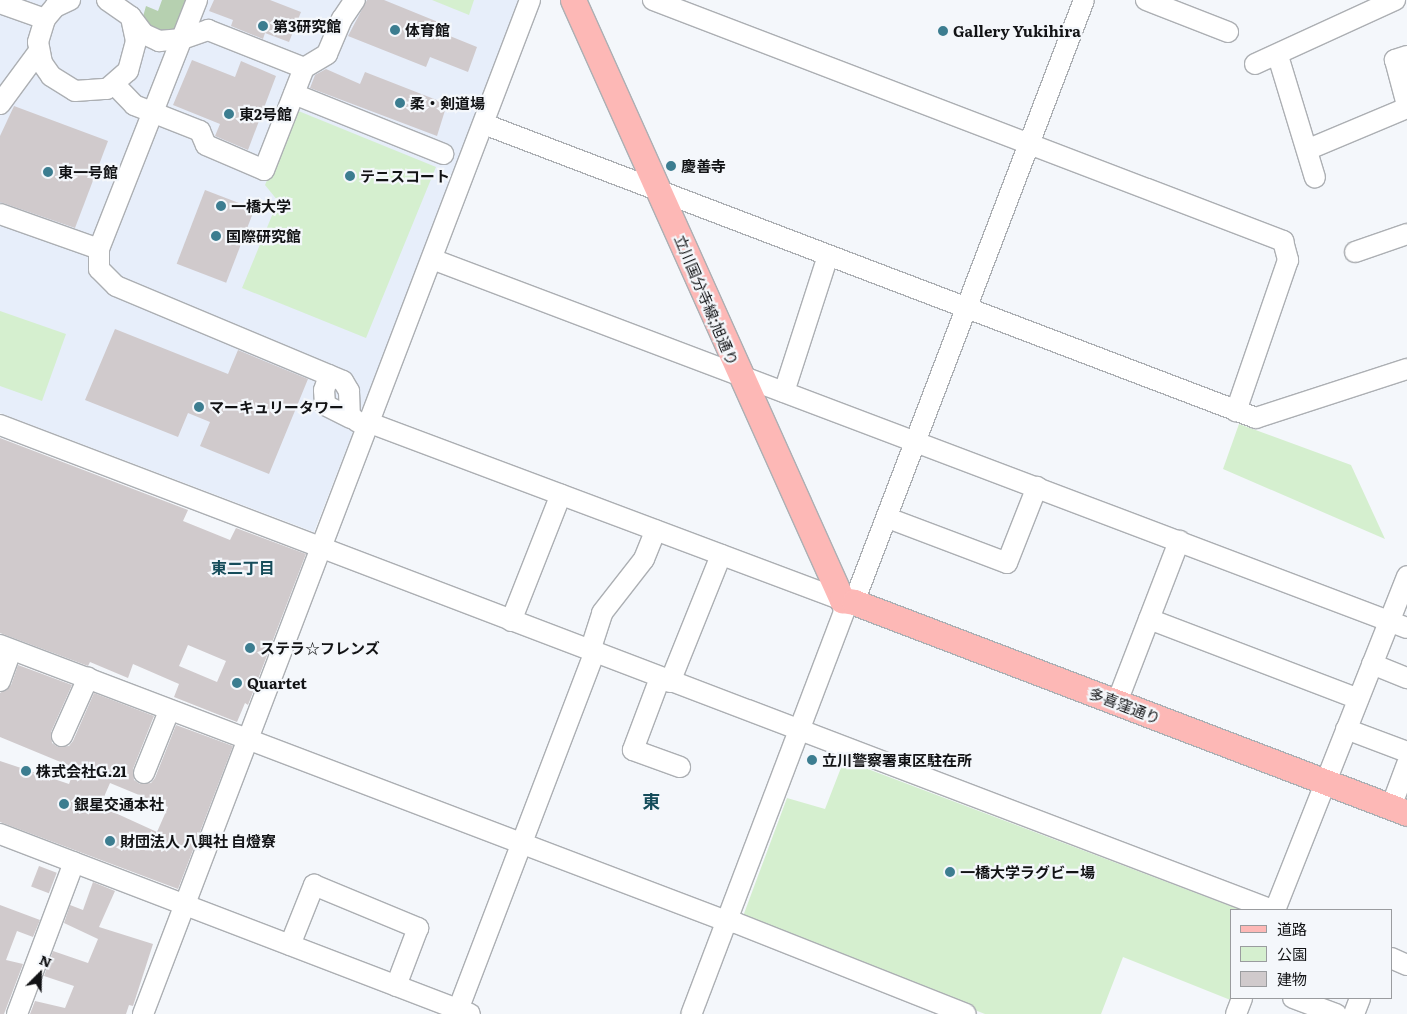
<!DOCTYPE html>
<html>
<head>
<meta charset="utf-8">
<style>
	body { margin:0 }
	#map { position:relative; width:1407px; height:1014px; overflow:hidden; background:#f4f7fb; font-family:Literata,"Noto Sans JP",serif }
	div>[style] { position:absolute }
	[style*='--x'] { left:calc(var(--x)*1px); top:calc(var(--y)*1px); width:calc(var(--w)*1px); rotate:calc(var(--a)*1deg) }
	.built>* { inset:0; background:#e7eefa }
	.green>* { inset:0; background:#d5efcf }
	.forest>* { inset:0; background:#b6d0b0 }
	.building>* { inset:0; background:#d0cacc; transform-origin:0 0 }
	.roads { filter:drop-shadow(1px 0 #acafb3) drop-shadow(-1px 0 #acafb3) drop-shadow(0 1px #acafb3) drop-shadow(0 -1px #acafb3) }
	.minor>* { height:20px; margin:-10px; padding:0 10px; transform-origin:10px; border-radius:10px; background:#fff }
	.major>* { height:25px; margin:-12.5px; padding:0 12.5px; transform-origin:12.5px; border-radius:12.5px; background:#fdb8b6 }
	.dots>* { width:14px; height:14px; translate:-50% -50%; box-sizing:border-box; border:2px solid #f4f7fb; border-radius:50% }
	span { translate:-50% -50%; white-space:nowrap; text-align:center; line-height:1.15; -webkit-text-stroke:4.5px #f4f7fb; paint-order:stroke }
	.poi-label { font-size:15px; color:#121315; font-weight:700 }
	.left { translate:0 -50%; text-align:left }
	.street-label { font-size:15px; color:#121315 }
	.neighbourhood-label { font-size:16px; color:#154c5a; font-weight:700 }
	.quarter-label { font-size:18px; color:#154c5a; font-weight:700 }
	.legend { position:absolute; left:1230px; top:909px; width:162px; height:90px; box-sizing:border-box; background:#f4f7fb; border:1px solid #9a9c9f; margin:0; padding:6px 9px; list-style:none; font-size:15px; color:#121315 }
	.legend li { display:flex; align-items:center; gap:10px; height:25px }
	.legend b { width:25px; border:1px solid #9a9c9f }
	.north { position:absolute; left:15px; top:949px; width:50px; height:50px; -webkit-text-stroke:4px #f4f7fb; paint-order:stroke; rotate:23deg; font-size:14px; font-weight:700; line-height:20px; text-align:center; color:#121315 }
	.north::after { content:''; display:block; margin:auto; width:18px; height:22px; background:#121315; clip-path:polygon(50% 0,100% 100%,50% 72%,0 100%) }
</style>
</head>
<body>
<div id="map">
	<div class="built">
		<i style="clip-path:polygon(0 0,522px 0,314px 532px,0 413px)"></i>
	</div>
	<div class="green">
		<i style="clip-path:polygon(432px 0,474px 0,469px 15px)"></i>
		<i style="clip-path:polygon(296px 110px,436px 167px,366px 338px,242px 288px,278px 201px,265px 185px)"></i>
		<i style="clip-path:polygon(0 311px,66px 334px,42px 401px,0 386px)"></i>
		<i style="clip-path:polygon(1239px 424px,1351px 465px,1385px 539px,1223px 469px)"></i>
		<i style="clip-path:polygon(844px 760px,1241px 910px,1231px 910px,1233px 1001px,1123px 957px,1101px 1014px,985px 1014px,742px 919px,787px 798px,825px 809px)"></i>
	</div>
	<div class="forest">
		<i style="clip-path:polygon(162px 0,188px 0,176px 32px,160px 35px,142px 20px,146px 6px,158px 11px)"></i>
	</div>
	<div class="building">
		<i style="clip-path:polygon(214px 0,270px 0,301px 12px,289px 42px,265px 33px,263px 39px,231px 26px,233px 20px,209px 11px)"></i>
		<i style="clip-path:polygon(367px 0,384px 0,443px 24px,440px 32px,477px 47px,468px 72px,430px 57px,426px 67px,348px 36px)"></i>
		<i style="clip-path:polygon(192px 60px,235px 77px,241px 61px,276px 76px,248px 150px,215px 136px,220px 124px,173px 105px)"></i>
		<i style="clip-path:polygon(326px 69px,360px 84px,365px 72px,447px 104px,437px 136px,310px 88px,315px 75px)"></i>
		<i style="clip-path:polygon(14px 106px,108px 141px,75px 228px,0 202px,0 136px)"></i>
		<i style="left:205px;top:190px;width:53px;height:79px;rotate:21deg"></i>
		<i style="clip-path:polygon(115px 329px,228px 374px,238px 350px,308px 379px,269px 474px,200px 446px,210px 422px,188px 413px,178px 437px,85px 400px)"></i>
		<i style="clip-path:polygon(evenodd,0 438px,188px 510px,183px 521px,230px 540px,236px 528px,306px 554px,248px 705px,245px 703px,237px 722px,174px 697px,179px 684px,133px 664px,128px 678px,90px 662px,88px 666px,0 633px,0 438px,188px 645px,226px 661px,217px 682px,179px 666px,188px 645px)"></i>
		<i style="clip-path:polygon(evenodd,18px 665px,72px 685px,51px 732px,52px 743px,58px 747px,69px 746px,73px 741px,94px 693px,154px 716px,133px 769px,134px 780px,140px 784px,151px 783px,155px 778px,176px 725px,233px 746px,178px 889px,0 822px,0 761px,69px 784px,75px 768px,0 737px,0 693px,11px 685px,18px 665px,110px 783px,168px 807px,157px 832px,100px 806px,110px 783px)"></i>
		<i style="left:39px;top:866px;width:19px;height:22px;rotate:21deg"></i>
		<i style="clip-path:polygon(93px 882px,115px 891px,99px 927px,153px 944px,133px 1006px,129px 1005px,126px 1014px,30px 1014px,35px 1001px,65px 1008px,74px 986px,44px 976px,53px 951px,88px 963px,98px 939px,64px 923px,70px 905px,83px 910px)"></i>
		<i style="clip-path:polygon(0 905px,40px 920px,33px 937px,17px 931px,6px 960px,23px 964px,4px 1014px,0 1014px)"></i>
	</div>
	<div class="roads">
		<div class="minor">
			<i style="--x:70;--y:0;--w:17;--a:155"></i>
			<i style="--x:55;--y:7;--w:16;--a:130"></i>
			<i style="--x:45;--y:19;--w:24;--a:107"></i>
			<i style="--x:38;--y:42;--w:21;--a:79"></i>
			<i style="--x:42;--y:63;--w:16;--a:55"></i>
			<i style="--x:51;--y:76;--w:28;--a:32"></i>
			<i style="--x:75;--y:91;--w:32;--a:-4"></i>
			<i style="--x:107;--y:89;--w:28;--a:-41"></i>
			<i style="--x:128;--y:71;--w:31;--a:-75"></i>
			<i style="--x:136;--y:41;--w:25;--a:-102"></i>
			<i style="--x:107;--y:0;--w:29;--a:35"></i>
			<i style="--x:131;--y:17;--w:21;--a:53"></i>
			<i style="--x:144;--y:34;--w:17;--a:25"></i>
			<i style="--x:159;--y:41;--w:23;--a:-5"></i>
			<i style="--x:182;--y:39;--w:28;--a:-19"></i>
			<i style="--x:208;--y:30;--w:103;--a:21.6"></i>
			<i style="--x:197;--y:0;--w:268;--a:111.5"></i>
			<i style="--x:99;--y:249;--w:20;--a:90"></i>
			<i style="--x:99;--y:269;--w:24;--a:45"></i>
			<i style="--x:116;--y:286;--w:246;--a:22.7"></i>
			<i style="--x:343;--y:381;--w:12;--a:59"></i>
			<i style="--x:349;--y:391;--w:25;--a:88"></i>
			<i style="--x:350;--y:416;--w:10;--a:37"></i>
			<i style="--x:653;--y:0;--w:675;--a:20.93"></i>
			<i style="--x:1283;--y:241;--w:20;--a:75"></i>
			<i style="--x:1288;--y:260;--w:160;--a:109"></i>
			<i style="--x:1146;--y:0;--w:88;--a:21.3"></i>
			<i style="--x:0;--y:3;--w:48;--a:19.6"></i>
			<i style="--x:1278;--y:56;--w:127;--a:73.1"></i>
			<i style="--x:1407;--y:56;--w:13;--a:162"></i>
			<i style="--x:1395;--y:60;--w:47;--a:75.1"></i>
			<i style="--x:1255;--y:64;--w:154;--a:-24.6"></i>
			<i style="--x:115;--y:85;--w:28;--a:46"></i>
			<i style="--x:134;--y:105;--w:71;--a:21.5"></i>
			<i style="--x:200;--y:131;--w:15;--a:67"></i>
			<i style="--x:206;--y:145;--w:63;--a:23.3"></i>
			<i style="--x:264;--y:170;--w:110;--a:-68.6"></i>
			<i style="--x:304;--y:68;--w:27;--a:-31"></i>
			<i style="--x:327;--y:54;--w:38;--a:-67"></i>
			<i style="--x:342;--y:19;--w:23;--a:-56"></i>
			<i style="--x:294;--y:94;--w:161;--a:21.9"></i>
			<i style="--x:0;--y:104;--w:66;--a:-53.7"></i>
			<i style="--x:484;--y:124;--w:826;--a:20.85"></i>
			<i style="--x:1256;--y:418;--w:159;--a:-18"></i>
			<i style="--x:1309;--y:149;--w:106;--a:-22.7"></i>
			<i style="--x:0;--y:214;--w:105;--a:19.5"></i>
			<i style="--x:1355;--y:252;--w:55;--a:-19.1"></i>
			<i style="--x:432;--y:259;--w:1042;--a:20.73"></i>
			<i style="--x:329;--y:375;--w:16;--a:108"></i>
			<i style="--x:324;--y:390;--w:15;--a:86"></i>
			<i style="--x:325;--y:405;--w:29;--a:27"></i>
			<i style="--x:784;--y:392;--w:143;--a:-72.1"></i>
			<i style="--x:370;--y:423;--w:504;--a:20.56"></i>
			<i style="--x:842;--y:600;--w:12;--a:81"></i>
			<i style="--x:844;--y:612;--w:430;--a:110.8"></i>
			<i style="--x:0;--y:425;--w:1361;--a:20.87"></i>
			<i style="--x:888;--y:518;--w:127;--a:20.7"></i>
			<i style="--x:1007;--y:563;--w:82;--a:-68.5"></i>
			<i style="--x:854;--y:602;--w:644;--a:-69.09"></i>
			<i style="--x:1149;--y:619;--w:224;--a:20.9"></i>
			<i style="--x:511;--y:621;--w:136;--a:-68.5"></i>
			<i style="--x:0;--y:645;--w:777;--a:20.82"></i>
			<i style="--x:726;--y:921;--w:10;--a:11"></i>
			<i style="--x:736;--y:923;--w:247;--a:21.6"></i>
			<i style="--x:590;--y:651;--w:40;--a:-72"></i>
			<i style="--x:602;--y:613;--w:68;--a:-52.1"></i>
			<i style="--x:644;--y:559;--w:31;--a:-68"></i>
			<i style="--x:1372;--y:664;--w:38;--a:22"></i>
			<i style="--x:660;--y:678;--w:77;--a:110.6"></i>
			<i style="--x:633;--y:750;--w:50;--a:19.9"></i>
			<i style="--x:0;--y:681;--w:33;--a:-70"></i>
			<i style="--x:670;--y:682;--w:137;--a:-68.1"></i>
			<i style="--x:1117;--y:702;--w:173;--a:-68.9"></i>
			<i style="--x:1346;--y:729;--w:65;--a:20.7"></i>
			<i style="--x:62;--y:736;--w:64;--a:-65.9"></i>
			<i style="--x:144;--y:773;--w:67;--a:-68"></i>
			<i style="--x:1391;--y:807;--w:46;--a:-69.6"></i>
			<i style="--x:0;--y:834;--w:503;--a:20.96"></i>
			<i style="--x:1275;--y:910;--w:359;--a:-68.4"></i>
			<i style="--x:290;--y:945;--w:65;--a:-68.2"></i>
			<i style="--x:314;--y:885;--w:113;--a:22.5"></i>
			<i style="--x:418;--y:928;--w:62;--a:110.8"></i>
			<i style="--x:1391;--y:958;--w:17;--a:24"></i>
			<i style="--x:1293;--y:998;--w:46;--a:20.4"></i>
			<i style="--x:458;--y:1010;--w:382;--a:-69.1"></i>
			<i style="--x:17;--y:1014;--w:162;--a:-69.4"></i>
			<i style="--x:143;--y:1014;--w:1085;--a:-69.11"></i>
			<i style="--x:1236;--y:1014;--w:17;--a:-69"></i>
			<i style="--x:1354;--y:1014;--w:17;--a:-69"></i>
		</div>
		<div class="major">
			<i style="--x:573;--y:0;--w:658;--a:65.85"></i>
			<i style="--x:842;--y:600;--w:12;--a:9"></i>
			<i style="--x:854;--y:602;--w:592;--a:20.88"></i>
		</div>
	</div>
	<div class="dots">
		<i style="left:263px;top:26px;background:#3c7d90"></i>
		<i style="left:395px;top:30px;background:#3c7d90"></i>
		<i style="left:943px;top:31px;background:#3c7d90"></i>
		<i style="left:400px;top:103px;background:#3c7d90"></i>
		<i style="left:229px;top:114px;background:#3c7d90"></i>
		<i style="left:671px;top:166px;background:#3c7d90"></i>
		<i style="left:48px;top:172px;background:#3c7d90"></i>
		<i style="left:350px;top:176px;background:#3c7d90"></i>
		<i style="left:221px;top:206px;background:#3c7d90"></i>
		<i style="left:216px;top:236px;background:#3c7d90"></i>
		<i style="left:199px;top:407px;background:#3c7d90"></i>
		<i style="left:250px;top:648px;background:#3c7d90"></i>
		<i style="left:237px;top:683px;background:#3c7d90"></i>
		<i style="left:812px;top:760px;background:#3c7d90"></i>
		<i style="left:26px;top:771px;background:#3c7d90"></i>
		<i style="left:64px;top:804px;background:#3c7d90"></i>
		<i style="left:110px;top:841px;background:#3c7d90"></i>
		<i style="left:950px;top:872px;background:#3c7d90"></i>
	</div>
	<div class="poi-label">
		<span class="left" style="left:273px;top:26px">第3研究館</span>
		<span class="left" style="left:405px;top:30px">体育館</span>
		<span class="left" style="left:953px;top:31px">Gallery Yukihira</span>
		<span class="left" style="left:410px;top:103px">柔・剣道場</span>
		<span class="left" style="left:239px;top:114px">東2号館</span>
		<span class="left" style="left:681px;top:166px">慶善寺</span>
		<span class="left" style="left:58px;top:172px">東一号館</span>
		<span class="left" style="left:360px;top:176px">テニスコート</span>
		<span class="left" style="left:231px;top:206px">一橋大学</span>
		<span class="left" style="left:226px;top:236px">国際研究館</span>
		<span class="left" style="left:209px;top:407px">マーキュリータワー</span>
		<span class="left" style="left:260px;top:648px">ステラ☆フレンズ</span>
		<span class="left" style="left:247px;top:683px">Quartet</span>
		<span class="left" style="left:822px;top:760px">立川警察署東区駐在所</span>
		<span class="left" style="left:36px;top:771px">株式会社G.21</span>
		<span class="left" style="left:74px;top:804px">銀星交通本社</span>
		<span class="left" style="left:120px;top:841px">財団法人 八興社 自燈寮</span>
		<span class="left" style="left:960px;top:872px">一橋大学ラグビー場</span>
	</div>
	<div class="street-label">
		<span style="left:707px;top:300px;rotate:67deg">立川国分寺線;旭通り</span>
		<span style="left:1125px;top:705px;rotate:21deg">多喜窪通り</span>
	</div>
	<div class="neighbourhood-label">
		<span style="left:243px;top:567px">東二丁目</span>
	</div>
	<div class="quarter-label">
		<span style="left:651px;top:801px">東</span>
	</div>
	<ul class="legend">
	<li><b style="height:6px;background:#fdb8b6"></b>道路</li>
	<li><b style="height:14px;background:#d5efcf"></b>公園</li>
	<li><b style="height:14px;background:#d0cacc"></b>建物</li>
	</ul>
	<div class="north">N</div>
</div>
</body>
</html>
